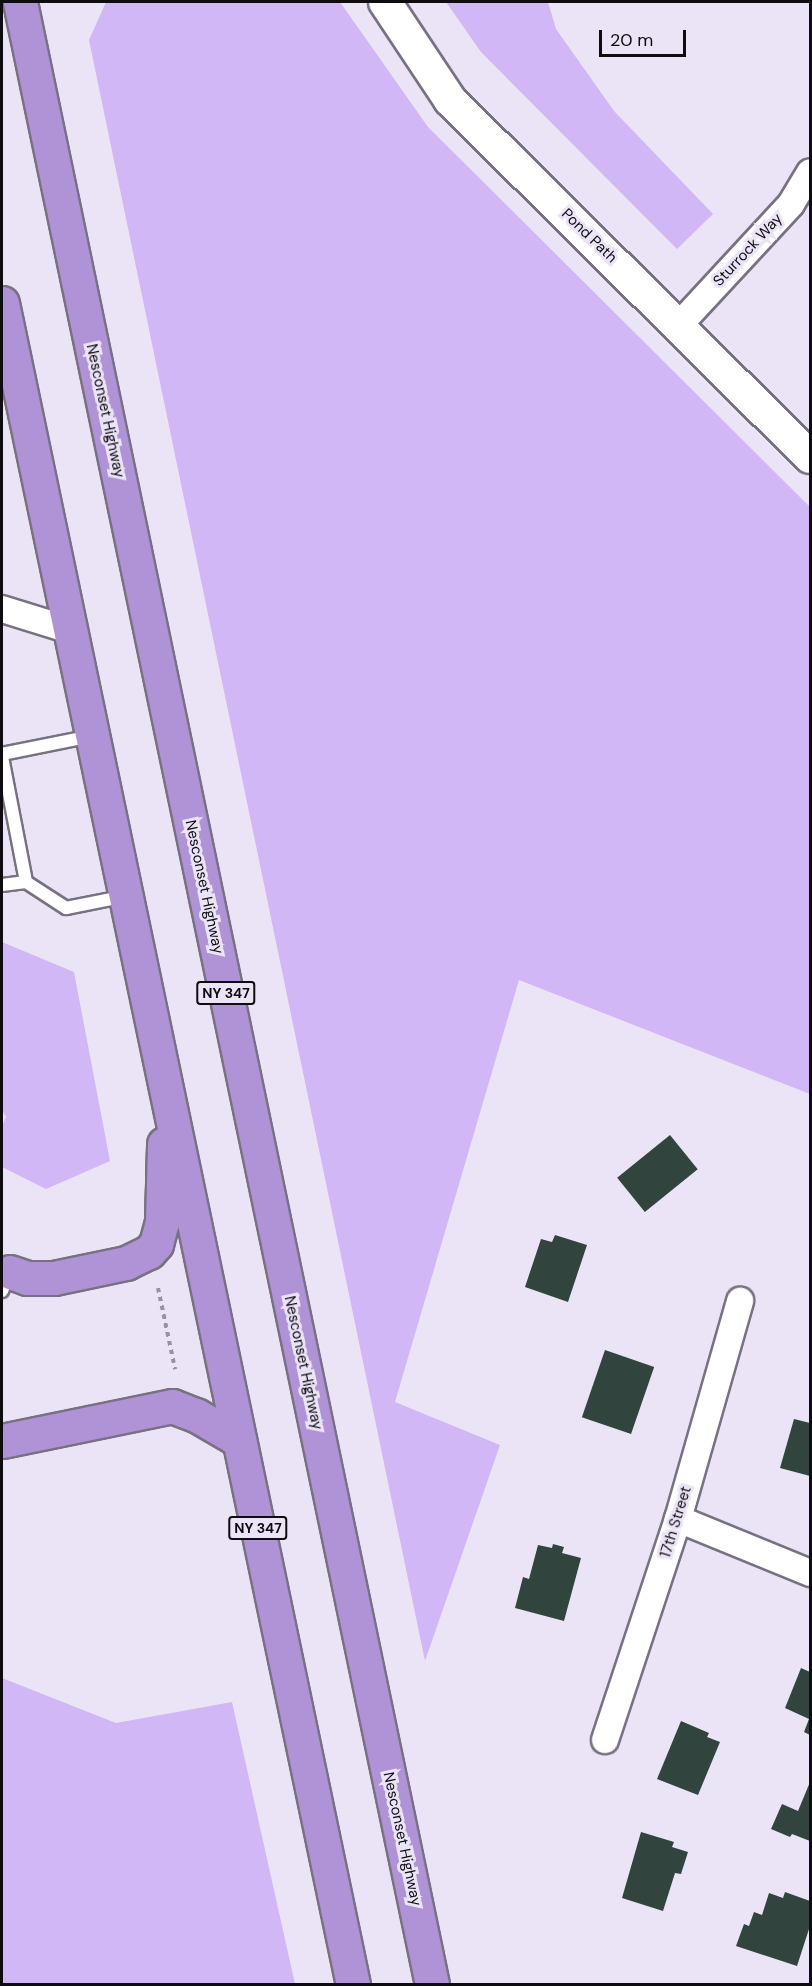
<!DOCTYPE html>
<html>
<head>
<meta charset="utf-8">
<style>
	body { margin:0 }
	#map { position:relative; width:812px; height:1986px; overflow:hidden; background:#ebe4f6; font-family:"DM Sans",sans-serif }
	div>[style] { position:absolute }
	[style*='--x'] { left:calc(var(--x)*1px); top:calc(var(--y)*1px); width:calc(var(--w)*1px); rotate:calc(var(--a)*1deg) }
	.green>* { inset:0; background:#d1b7f6 }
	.building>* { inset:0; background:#31443e; transform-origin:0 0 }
	.path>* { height:4px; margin-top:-2px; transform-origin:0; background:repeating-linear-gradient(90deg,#9892a0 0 4.5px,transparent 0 9px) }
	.roads { filter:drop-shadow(2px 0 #787182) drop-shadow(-2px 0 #787182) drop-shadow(0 2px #787182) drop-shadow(0 -2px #787182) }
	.service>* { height:12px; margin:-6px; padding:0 6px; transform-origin:6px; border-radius:6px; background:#fff }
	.minor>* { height:26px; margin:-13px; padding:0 13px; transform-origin:13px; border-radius:13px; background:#fff }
	.tertiary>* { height:32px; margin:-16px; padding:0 16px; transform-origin:16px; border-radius:16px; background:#fff }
	.trunk>* { height:33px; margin:-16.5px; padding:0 16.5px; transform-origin:16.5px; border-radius:16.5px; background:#b093d6 }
	span { translate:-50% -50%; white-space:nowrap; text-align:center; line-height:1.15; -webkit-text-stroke:6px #ebe4f6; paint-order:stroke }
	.shield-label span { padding:2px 4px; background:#ebe4f6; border:2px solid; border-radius:4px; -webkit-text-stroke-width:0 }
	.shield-label { font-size:14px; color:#0e0b11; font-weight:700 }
	.street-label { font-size:15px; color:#0e0b11 }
	.frame { position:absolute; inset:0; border:3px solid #0e0b11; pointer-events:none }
	.scale { position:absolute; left:599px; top:30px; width:87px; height:27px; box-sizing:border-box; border:3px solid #0e0b11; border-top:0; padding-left:8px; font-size:18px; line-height:21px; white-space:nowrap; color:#0e0b11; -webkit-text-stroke:4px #ebe4f6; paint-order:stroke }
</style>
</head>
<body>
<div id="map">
	<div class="green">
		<i style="clip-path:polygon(106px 2px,340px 2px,428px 127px,810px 507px,810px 1094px,519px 980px,395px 1402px,500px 1445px,425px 1661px,89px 40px)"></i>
		<i style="clip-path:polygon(446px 2px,548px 2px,556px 29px,614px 111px,713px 214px,677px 249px,481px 52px)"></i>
		<i style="clip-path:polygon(2px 942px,74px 972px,110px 1161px,46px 1189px,2px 1167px,2px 1126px,6px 1117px,2px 1110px)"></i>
		<i style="clip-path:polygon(2px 1678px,116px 1723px,232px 1702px,295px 1984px,2px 1984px)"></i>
	</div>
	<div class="building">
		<i style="left:670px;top:1135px;width:44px;height:68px;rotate:51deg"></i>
		<i style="clip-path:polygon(555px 1235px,587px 1245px,568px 1302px,525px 1287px,541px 1239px,552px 1242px)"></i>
		<i style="left:605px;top:1350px;width:52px;height:71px;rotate:19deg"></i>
		<i style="clip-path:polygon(794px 1419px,810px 1423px,810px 1476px,780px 1468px)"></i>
		<i style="clip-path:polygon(553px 1544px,564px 1547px,562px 1553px,581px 1558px,564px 1621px,515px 1608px,523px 1577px,529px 1579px,538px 1545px,552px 1548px)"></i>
		<i style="clip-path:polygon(801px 1668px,810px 1672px,810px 1735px,804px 1732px,809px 1719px,785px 1708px)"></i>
		<i style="clip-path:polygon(681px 1721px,709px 1733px,707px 1737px,720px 1742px,698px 1795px,657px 1779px)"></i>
		<i style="clip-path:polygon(810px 1782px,810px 1841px,792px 1834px,790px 1837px,771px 1829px,782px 1804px,798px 1811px)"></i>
		<i style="clip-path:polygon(641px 1832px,674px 1842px,672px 1847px,688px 1852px,681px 1874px,675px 1873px,663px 1911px,622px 1898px)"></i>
		<i style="clip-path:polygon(785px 1892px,810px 1901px,810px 1926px,797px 1966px,736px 1946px,744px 1924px,749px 1926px,754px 1912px,762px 1915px,769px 1893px,783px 1898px)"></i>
	</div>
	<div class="path">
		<i style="--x:158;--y:1288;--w:83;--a:78.1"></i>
	</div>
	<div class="roads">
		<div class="service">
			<i style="--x:2;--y:754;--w:92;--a:-11.3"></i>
			<i style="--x:2;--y:757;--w:127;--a:79.1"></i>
			<i style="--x:26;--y:882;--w:48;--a:33"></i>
			<i style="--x:66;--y:908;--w:61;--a:-11.3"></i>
			<i style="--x:2;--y:885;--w:24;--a:-7"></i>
			<i style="--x:2;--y:1291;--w:21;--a:-67"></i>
		</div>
		<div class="minor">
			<i style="--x:680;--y:324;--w:163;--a:-47.2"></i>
			<i style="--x:791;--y:204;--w:37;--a:-59"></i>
			<i style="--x:2;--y:609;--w:71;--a:17.2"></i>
			<i style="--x:678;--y:1519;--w:143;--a:22.2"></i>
			<i style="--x:605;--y:1740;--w:233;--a:-71.7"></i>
			<i style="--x:678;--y:1519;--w:227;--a:-74.1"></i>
		</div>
		<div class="tertiary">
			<i style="--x:385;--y:2;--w:118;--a:56.4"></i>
			<i style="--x:450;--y:100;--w:507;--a:44.76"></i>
		</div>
		<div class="trunk">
			<i style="--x:20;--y:2;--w:2024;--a:78.26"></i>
			<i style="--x:2;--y:303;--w:1717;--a:78.21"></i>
			<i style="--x:10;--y:1272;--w:18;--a:19"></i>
			<i style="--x:27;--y:1278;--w:27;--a:0"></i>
			<i style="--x:54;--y:1278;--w:74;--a:-11.8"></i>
			<i style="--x:126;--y:1263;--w:25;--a:-26"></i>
			<i style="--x:149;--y:1252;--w:11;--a:-49"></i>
			<i style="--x:156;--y:1244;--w:23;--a:-75"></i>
			<i style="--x:162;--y:1222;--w:78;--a:-88.5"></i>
			<i style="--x:2;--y:1441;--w:174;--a:-11.6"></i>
			<i style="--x:172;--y:1406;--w:26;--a:21"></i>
			<i style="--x:196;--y:1415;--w:50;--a:30.2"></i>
		</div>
	</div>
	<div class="shield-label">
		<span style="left:226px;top:993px">NY 347</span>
		<span style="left:258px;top:1528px">NY 347</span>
	</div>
	<div class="street-label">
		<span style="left:589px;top:236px;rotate:44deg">Pond Path</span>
		<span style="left:748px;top:250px;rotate:-47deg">Sturrock Way</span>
		<span style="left:105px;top:411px;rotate:78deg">Nesconset Highway</span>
		<span style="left:204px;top:887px;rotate:78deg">Nesconset Highway</span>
		<span style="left:303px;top:1363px;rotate:78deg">Nesconset Highway</span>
		<span style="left:676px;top:1522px;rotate:-73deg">17th Street</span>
		<span style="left:402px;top:1839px;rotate:78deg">Nesconset Highway</span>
	</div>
	<div class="frame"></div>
	<div class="scale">20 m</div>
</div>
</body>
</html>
